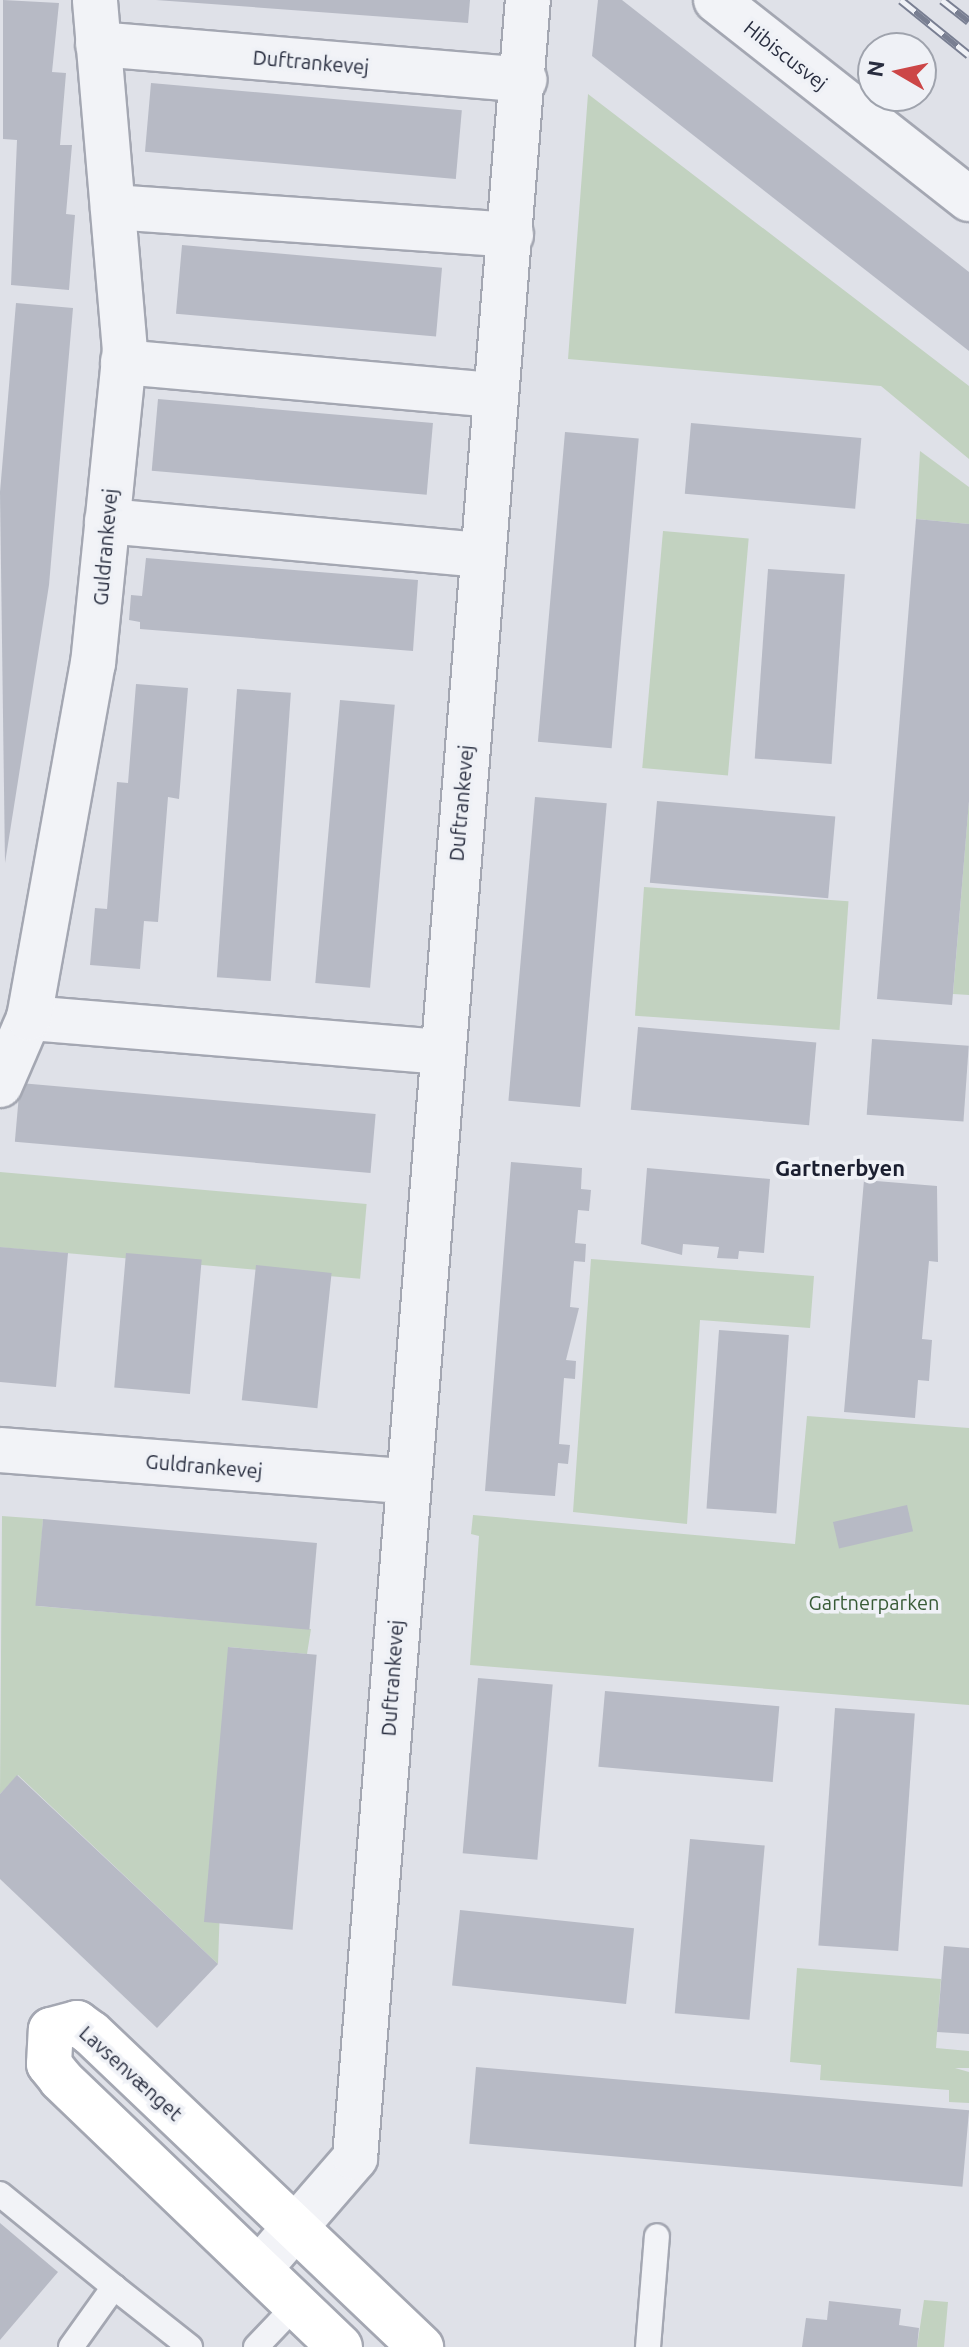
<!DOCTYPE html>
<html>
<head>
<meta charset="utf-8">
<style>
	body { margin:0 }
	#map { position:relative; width:969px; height:2347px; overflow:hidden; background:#dfe1e8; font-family:Ubuntu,sans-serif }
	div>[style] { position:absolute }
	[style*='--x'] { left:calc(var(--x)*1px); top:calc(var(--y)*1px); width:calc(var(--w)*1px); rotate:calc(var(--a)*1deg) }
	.green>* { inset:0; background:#c2d2c0; transform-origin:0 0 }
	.building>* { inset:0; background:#b7bac5; transform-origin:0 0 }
	.roads { filter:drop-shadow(2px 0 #a4a7b2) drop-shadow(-2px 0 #a4a7b2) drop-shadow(0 2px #a4a7b2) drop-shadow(0 -2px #a4a7b2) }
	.lane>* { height:24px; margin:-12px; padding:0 12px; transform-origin:12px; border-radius:12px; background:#f2f3f7 }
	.street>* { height:44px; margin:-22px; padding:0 22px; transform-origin:22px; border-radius:22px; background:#f2f3f7 }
	.secondary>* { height:44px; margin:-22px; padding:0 22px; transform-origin:22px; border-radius:22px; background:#fff }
	.rail>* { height:9px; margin-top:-4.5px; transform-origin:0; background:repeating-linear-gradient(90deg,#eff1f6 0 18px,#797f92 0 36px); box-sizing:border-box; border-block:2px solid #797f92 }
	span { translate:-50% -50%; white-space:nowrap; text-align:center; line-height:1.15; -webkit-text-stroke:7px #eff1f6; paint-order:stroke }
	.street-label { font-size:20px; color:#282d3f }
	.park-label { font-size:20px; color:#385b36 }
	.neighbourhood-label { font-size:22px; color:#1b1f30; font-weight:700 }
	.north { position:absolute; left:857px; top:32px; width:80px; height:80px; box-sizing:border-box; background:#eff1f6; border:2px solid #9fa3ad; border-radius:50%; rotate:279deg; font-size:22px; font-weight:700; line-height:32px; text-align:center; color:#282d3f }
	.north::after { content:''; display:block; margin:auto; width:28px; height:36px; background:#cc4647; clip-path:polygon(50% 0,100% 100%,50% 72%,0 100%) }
</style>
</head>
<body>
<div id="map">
	<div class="green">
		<i style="clip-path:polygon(588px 94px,969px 386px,969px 459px,881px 386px,568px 359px)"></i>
		<i style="clip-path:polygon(920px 451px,969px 487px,969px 524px,916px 519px)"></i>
		<i style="left:663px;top:531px;width:86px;height:238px;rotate:5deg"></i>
		<i style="clip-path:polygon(969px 800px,969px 995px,953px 994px)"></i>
		<i style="left:644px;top:887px;width:205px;height:129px;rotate:4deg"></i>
		<i style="left:0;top:1172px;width:368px;height:75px;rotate:5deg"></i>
		<i style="clip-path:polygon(591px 1259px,814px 1276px,810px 1328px,700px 1320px,687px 1524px,573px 1512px)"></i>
		<i style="clip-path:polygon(807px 1416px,969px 1428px,969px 1705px,470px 1665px,479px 1536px,471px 1534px,473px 1515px,795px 1544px)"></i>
		<i style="clip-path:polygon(2px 1516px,43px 1519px,37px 1606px,311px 1629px,307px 1654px,229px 1647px,218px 1964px,18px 1775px,0 1794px)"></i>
		<i style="clip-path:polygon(797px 1968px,941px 1979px,936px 2048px,969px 2051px,969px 2068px,955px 2068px,969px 2072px,969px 2103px,949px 2102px,949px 2090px,820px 2080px,821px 2065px,790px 2062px)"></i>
		<i style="clip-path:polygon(924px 2300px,948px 2302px,944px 2347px,917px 2347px)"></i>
	</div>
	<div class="building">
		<i style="clip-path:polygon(3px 0,59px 3px,52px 72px,66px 73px,60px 145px,72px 145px,66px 214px,75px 215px,69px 290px,11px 285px,17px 140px,3px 139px)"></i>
		<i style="clip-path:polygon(156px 0,470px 0,468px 23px)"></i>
		<i style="clip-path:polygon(598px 0,622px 0,969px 272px,969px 351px,592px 56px)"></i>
		<i style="left:151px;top:83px;width:312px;height:69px;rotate:5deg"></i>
		<i style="left:182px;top:245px;width:261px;height:69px;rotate:5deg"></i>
		<i style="clip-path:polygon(16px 303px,73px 308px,49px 585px,5px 863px,0 492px)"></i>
		<i style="left:158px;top:399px;width:276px;height:72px;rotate:5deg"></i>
		<i style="left:691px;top:423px;width:171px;height:71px;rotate:5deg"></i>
		<i style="left:565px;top:432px;width:74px;height:311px;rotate:5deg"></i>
		<i style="clip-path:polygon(916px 519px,969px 524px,969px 801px,952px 1005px,877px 999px)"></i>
		<i style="clip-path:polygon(146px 558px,418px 580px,413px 651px,140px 629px,140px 622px,129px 620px,131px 595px,142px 596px)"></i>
		<i style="left:768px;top:569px;width:77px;height:190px;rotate:4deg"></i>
		<i style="clip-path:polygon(136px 684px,188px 688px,179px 799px,168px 797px,158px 922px,144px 921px,140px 969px,90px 965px,95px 908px,107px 909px,117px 782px,128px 783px)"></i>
		<i style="left:237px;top:689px;width:54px;height:289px;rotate:4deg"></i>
		<i style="left:340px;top:700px;width:55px;height:284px;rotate:5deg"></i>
		<i style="left:535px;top:797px;width:72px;height:305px;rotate:5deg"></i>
		<i style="left:657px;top:801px;width:179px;height:82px;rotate:5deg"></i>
		<i style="left:638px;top:1027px;width:179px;height:83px;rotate:5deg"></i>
		<i style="left:872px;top:1039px;width:97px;height:76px;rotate:4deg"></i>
		<i style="left:20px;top:1083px;width:357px;height:59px;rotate:5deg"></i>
		<i style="clip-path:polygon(511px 1162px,582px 1168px,581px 1189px,591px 1190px,589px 1211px,578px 1210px,575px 1243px,586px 1244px,585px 1262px,574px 1261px,570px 1307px,579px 1308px,566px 1360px,576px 1361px,575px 1379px,564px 1378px,559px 1444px,570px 1445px,568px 1464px,558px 1463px,555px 1496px,485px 1491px)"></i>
		<i style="clip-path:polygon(647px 1168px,770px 1179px,764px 1253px,739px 1251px,738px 1259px,717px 1258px,719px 1247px,683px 1244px,682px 1255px,641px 1244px)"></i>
		<i style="clip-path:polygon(864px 1180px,937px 1186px,938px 1262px,929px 1261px,922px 1339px,932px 1340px,929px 1381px,918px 1380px,915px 1418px,844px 1412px)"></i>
		<i style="clip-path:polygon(0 1247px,68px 1253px,56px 1387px,0 1382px)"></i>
		<i style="left:126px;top:1253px;width:76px;height:135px;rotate:5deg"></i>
		<i style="left:256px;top:1265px;width:76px;height:136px;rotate:6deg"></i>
		<i style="left:719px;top:1330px;width:70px;height:179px;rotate:4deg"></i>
		<i style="left:907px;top:1505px;width:27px;height:76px;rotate:77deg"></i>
		<i style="left:43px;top:1519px;width:275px;height:87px;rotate:5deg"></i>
		<i style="left:228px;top:1647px;width:89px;height:276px;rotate:5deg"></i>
		<i style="left:478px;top:1678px;width:75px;height:176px;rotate:5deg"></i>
		<i style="left:605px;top:1691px;width:175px;height:76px;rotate:5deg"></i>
		<i style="left:835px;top:1708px;width:80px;height:238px;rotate:4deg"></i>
		<i style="clip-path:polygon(17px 1775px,218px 1964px,157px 2028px,0 1879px,0 1794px)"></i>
		<i style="left:690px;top:1839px;width:75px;height:175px;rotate:5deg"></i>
		<i style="left:460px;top:1910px;width:175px;height:76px;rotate:6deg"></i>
		<i style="clip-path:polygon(944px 1946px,969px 1948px,969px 2034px,937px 2032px)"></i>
		<i style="left:476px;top:2067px;width:495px;height:77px;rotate:5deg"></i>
		<i style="clip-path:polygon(0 2223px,58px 2272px,0 2340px)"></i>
		<i style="clip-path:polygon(829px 2301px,901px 2309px,899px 2325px,919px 2328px,917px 2347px,802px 2347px,806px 2318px,827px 2320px)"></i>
	</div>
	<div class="roads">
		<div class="lane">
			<i style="--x:0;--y:2194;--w:147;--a:39.2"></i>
			<i style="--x:71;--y:2347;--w:74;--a:-54.4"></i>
			<i style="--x:114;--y:2287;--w:97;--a:38.3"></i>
			<i style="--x:256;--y:2347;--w:58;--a:-46.4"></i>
			<i style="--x:648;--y:2347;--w:111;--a:-85.4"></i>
		</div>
		<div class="street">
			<i style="--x:716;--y:0;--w:322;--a:38.2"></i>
			<i style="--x:98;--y:44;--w:428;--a:4.8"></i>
			<i style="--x:113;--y:207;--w:399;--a:4"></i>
			<i style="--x:123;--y:362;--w:374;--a:5.1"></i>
			<i style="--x:107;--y:521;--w:377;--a:5.2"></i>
			<i style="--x:29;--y:1018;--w:412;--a:4.7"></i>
			<i style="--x:0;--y:1085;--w:73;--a:-66.6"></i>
			<i style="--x:29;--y:1018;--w:360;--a:-79.8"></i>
			<i style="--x:93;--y:664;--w:315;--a:-84.2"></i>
			<i style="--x:125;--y:351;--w:352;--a:-94.9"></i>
			<i style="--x:0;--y:1450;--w:408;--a:4.4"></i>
			<i style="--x:259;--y:2269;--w:147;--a:-49.1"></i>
			<i style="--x:355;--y:2158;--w:2165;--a:-85.42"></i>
		</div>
		<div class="secondary">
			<i style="--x:340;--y:2347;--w:387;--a:-136.2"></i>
			<i style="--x:61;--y:2079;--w:19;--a:-129"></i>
			<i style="--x:49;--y:2064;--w:34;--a:-87"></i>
			<i style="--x:51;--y:2030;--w:27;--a:-15"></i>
			<i style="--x:77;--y:2023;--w:17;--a:36"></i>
			<i style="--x:91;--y:2033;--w:456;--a:43.6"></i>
		</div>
	</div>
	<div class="rail">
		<i style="--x:901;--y:0;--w:87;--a:39"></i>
		<i style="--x:942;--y:0;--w:34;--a:38"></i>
	</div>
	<div class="street-label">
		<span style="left:786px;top:55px;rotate:38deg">Hibiscusvej</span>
		<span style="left:311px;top:62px;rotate:5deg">Duftrankevej</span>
		<span style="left:105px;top:547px;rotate:-85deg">Guldrankevej</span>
		<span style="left:461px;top:803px;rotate:-85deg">Duftrankevej</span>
		<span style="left:204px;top:1466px;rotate:5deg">Guldrankevej</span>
		<span style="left:392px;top:1678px;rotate:-86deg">Duftrankevej</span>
		<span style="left:131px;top:2073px;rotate:42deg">Lavsenvænget</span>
	</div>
	<div class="park-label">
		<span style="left:874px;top:1602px">Gartnerparken</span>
	</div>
	<div class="neighbourhood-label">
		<span style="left:840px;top:1168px">Gartnerbyen</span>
	</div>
	<div class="north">N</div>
</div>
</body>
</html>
